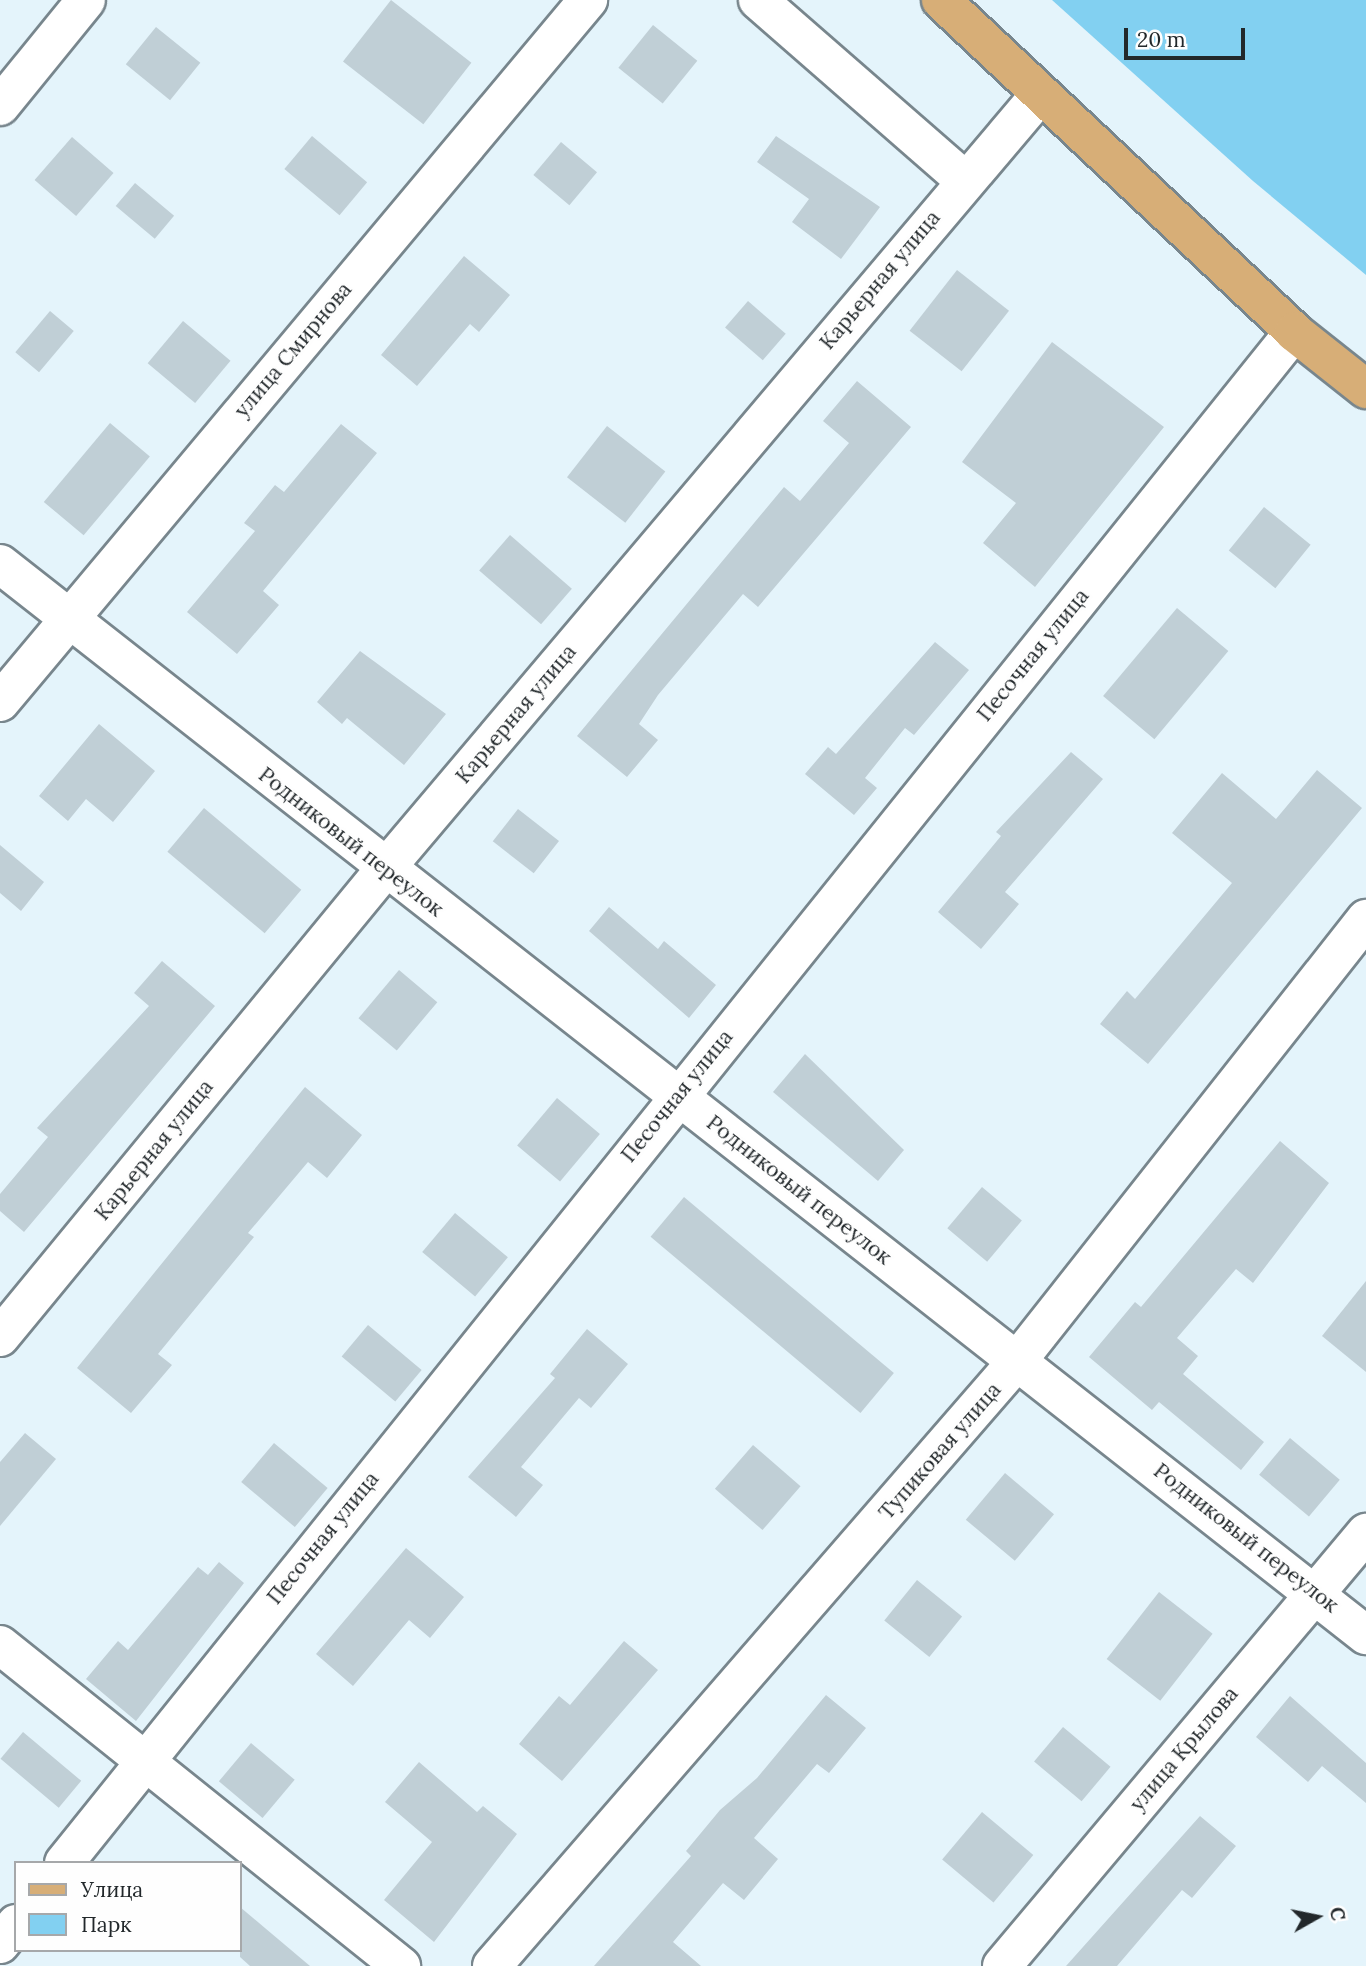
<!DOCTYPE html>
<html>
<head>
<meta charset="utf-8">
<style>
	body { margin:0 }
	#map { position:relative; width:1366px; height:1966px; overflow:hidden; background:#e4f4fb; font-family:Lora,serif }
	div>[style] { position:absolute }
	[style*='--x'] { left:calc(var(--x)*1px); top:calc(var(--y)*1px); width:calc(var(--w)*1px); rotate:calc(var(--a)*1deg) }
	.green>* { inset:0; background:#82d0f1 }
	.building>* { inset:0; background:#c0cfd6; transform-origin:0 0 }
	.roads { filter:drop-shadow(2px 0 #78868d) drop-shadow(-2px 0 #78868d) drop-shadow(0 2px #78868d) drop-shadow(0 -2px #78868d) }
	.street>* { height:38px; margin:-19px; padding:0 19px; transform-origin:19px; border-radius:19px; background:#fff }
	.primary>* { height:38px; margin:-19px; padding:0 19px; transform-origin:19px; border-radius:19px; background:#d7ae77 }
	span { translate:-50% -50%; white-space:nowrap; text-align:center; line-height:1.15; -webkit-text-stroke:5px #fefefe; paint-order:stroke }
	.street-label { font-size:21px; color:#22282b }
	.legend { position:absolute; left:14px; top:1861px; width:228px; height:91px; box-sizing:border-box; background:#fefefe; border:2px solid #a6a8aa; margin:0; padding:9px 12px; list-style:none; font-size:21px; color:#22282b }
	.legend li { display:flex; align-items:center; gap:14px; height:35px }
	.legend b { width:35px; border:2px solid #a6a8aa }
	.north { position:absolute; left:1282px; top:1882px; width:70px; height:70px; -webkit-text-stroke:5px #fefefe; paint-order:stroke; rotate:81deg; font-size:19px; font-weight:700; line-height:28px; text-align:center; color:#22282b }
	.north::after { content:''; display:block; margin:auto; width:24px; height:32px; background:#22282b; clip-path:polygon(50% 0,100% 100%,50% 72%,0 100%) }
	.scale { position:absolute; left:1124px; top:28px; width:121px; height:32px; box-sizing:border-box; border:4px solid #22282b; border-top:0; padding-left:9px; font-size:21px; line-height:24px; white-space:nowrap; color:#22282b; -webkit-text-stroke:5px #fefefe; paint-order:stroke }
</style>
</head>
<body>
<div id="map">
	<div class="green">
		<i style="clip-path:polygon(1052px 0,1366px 0,1366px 275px,1253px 181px)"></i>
	</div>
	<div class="building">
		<i style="left:391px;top:0;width:102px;height:78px;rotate:38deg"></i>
		<i style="left:653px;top:25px;width:57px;height:55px;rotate:39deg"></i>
		<i style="left:156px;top:27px;width:57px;height:48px;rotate:39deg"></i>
		<i style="left:312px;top:136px;width:72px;height:43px;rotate:40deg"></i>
		<i style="clip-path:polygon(776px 136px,880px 207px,841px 259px,792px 222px,809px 199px,757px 162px)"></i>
		<i style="left:72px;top:137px;width:55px;height:57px;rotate:41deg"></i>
		<i style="left:561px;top:142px;width:47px;height:43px;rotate:40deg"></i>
		<i style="left:135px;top:183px;width:51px;height:30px;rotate:40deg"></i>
		<i style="clip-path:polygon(464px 256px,510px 295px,479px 332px,470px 324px,417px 386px,381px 355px)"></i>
		<i style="left:957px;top:270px;width:66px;height:77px;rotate:38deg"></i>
		<i style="left:748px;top:301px;width:50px;height:35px;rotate:41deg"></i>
		<i style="left:50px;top:311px;width:31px;height:54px;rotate:40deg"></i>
		<i style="left:183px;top:321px;width:62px;height:55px;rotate:40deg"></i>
		<i style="clip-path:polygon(1052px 342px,1164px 427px,1035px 587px,983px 543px,1016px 503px,962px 462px)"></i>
		<i style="clip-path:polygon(857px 381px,911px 427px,758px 607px,743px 594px,658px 695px,639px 724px,658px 740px,627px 777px,577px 736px,784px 487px,800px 501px,849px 443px,823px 421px)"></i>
		<i style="left:110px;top:423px;width:52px;height:103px;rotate:40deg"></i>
		<i style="clip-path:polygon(341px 424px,377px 453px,263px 591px,279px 605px,237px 654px,187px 612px,255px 531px,244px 523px,275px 485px,284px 492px)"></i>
		<i style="left:607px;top:426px;width:74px;height:65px;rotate:38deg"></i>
		<i style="left:1264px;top:507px;width:60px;height:56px;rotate:39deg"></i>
		<i style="left:510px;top:535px;width:82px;height:47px;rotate:41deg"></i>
		<i style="left:1177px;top:608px;width:67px;height:115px;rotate:40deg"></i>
		<i style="clip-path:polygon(935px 642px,969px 670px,914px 735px,905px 728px,865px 778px,877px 788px,854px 815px,805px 774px,828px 747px,836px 754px)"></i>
		<i style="clip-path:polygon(360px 651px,446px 714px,404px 765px,347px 718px,342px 724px,317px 702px)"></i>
		<i style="clip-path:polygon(99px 724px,155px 771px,113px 822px,86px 799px,68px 821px,39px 796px)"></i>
		<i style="clip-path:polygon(1071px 752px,1103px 779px,1005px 892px,1019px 904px,981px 949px,938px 912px,1001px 836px,996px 832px)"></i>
		<i style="clip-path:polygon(1317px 770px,1362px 808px,1148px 1064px,1100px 1024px,1127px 991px,1135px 999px,1232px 883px,1172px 833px,1222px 773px,1276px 819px)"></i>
		<i style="left:204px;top:808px;width:127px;height:57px;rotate:40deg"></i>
		<i style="left:518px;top:809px;width:52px;height:41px;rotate:38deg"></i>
		<i style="clip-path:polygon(0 845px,44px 882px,21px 911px,0 893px)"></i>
		<i style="clip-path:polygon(609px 907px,658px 949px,664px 941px,716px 985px,689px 1018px,589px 931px)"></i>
		<i style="clip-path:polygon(162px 961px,215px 1006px,24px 1232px,0 1211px,0 1194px,48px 1137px,37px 1128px,149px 1006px,134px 993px)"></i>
		<i style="left:399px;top:970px;width:50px;height:63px;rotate:40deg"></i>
		<i style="clip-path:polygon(805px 1054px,904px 1150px,878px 1181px,773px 1092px)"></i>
		<i style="clip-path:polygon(305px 1087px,362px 1135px,327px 1178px,308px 1162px,248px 1233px,254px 1237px,158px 1354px,172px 1365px,131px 1413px,77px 1368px)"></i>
		<i style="left:557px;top:1098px;width:56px;height:62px;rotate:40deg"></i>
		<i style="clip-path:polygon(1280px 1141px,1329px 1183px,1253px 1283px,1236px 1269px,1177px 1338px,1198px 1356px,1183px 1374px,1264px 1442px,1241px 1470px,1159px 1402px,1152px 1410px,1089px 1357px,1135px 1302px,1141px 1307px)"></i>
		<i style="left:982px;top:1187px;width:52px;height:54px;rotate:40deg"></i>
		<i style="left:684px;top:1197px;width:274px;height:52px;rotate:40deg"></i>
		<i style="left:455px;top:1213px;width:69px;height:51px;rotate:40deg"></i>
		<i style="clip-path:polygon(1366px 1281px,1366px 1372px,1322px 1336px)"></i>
		<i style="left:368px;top:1325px;width:70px;height:41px;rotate:40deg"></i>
		<i style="clip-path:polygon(587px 1329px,628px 1364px,591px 1408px,579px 1398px,521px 1467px,543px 1485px,516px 1517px,468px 1477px,555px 1378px,550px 1374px)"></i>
		<i style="clip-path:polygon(25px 1433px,56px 1459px,0 1526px,0 1462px)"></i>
		<i style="left:1290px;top:1438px;width:65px;height:48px;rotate:40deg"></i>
		<i style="left:274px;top:1443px;width:70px;height:51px;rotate:40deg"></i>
		<i style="left:753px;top:1445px;width:63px;height:58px;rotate:41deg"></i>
		<i style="left:1005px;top:1473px;width:64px;height:61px;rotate:40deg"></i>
		<i style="clip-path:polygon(406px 1548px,464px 1597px,430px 1638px,409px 1620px,353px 1686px,316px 1654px)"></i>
		<i style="clip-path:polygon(219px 1562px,244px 1583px,136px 1721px,86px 1679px,118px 1641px,128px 1650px,198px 1567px,208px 1575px)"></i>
		<i style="left:917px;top:1580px;width:58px;height:52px;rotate:39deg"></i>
		<i style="left:1159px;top:1592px;width:68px;height:85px;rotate:38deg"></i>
		<i style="clip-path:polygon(624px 1641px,658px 1670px,562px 1781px,519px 1744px,559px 1696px,570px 1705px)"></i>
		<i style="clip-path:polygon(826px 1695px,866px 1728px,829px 1773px,817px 1764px,754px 1838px,778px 1859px,744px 1900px,723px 1883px,673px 1942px,701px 1966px,594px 1966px,691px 1856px,686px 1851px,720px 1810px,757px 1778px)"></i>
		<i style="clip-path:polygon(1290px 1696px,1366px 1763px,1366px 1803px,1322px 1766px,1308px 1782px,1256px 1737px)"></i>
		<i style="left:1063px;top:1727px;width:62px;height:45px;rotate:40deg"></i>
		<i style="left:23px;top:1732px;width:76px;height:35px;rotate:40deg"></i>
		<i style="left:251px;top:1743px;width:57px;height:50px;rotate:40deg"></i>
		<i style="clip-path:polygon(419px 1762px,477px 1812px,483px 1806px,517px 1834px,434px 1942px,384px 1900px,432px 1842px,385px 1802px)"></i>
		<i style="left:982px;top:1812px;width:67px;height:62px;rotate:40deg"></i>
		<i style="clip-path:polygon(1200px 1816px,1236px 1846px,1192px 1898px,1182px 1890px,1117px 1966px,1066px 1966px)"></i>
		<i style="clip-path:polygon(240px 1907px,310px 1966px,250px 1966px,240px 1957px)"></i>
	</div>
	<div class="roads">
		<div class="street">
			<i style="--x:758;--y:0;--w:274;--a:41.1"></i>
			<i style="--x:0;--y:106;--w:136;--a:-50.9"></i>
			<i style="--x:0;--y:564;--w:1736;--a:38.1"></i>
			<i style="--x:0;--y:702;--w:916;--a:-50.05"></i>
			<i style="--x:0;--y:1337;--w:606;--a:-50.56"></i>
			<i style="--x:385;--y:869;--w:1011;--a:-49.77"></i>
			<i style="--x:0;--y:1645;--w:514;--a:38.68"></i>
			<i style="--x:64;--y:1863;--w:1964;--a:-51.22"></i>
			<i style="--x:0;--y:1944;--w:26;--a:-51"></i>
			<i style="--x:492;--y:1966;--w:802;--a:-49.04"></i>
			<i style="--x:1018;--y:1360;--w:562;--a:-51.72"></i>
			<i style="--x:1002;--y:1966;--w:566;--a:-49.95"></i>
		</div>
		<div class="primary">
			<i style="--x:941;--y:0;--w:485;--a:43.2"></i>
			<i style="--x:1294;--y:332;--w:92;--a:38.4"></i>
		</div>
	</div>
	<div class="street-label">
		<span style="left:880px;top:280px;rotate:-50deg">Карьерная улица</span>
		<span style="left:293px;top:350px;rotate:-50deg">улица Смирнова</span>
		<span style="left:1033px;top:655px;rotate:-51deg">Песочная улица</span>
		<span style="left:516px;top:714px;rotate:-50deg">Карьерная улица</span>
		<span style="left:351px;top:842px;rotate:38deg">Родниковый переулок</span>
		<span style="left:677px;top:1096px;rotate:-51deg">Песочная улица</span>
		<span style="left:154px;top:1150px;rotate:-51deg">Карьерная улица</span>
		<span style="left:799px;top:1190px;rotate:38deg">Родниковый переулок</span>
		<span style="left:940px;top:1451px;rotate:-49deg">Тупиковая улица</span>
		<span style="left:323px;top:1538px;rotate:-51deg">Песочная улица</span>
		<span style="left:1246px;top:1538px;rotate:38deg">Родниковый переулок</span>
		<span style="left:1184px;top:1749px;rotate:-50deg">улица Крылова</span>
	</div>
	<ul class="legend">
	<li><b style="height:9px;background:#d7ae77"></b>Улица</li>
	<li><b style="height:19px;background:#82d0f1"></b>Парк</li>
	</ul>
	<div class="north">С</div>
	<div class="scale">20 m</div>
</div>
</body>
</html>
